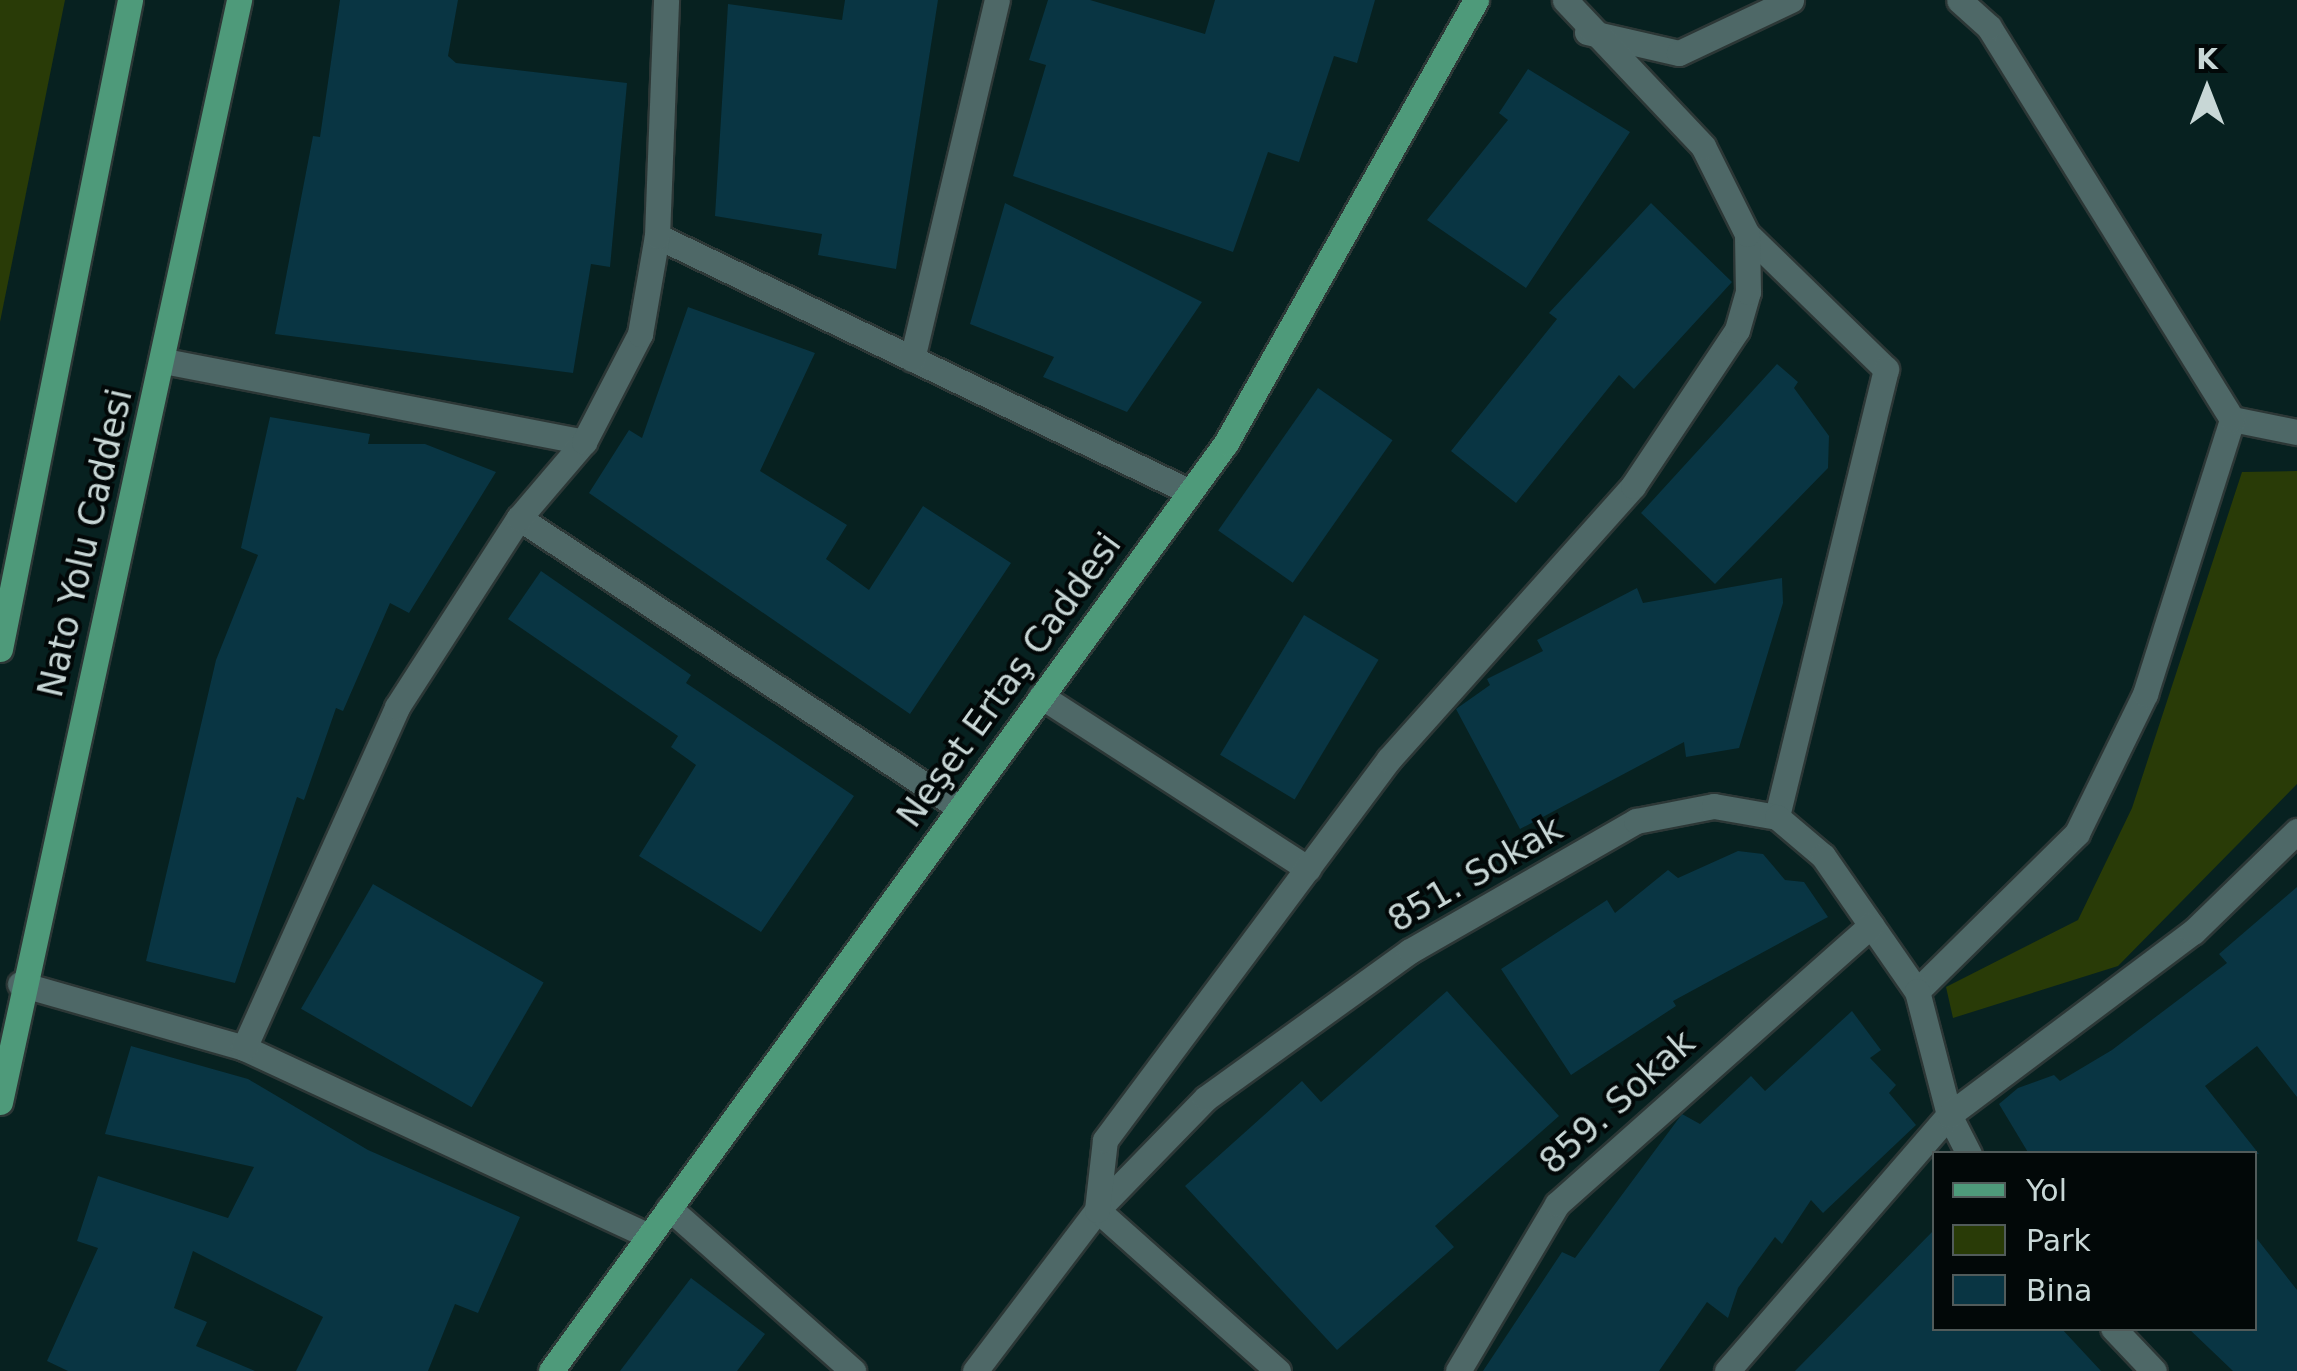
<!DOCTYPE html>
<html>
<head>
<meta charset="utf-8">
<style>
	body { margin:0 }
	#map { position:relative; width:2297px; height:1371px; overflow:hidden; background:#072120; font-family:"DejaVu Sans",sans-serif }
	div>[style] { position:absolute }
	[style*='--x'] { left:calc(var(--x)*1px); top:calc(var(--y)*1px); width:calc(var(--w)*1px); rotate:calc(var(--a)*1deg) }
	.green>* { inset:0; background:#293b07 }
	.building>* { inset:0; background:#093543; transform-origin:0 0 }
	.roads { filter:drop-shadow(2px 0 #2c3736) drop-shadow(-2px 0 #2c3736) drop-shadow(0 2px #2c3736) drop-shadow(0 -2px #2c3736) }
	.minor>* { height:25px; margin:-12.5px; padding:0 12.5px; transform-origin:12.5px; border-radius:12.5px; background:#4e6867 }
	.major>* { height:25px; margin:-12.5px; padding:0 12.5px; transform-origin:12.5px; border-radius:12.5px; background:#4e9a7a }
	span { translate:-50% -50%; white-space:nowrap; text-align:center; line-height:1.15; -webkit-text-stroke:8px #020808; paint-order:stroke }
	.street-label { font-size:35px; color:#c8d7d6 }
	.legend { position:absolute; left:1932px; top:1151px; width:325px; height:180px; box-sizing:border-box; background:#020808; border:2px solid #515b5a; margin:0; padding:12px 18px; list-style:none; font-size:30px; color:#c8d7d6 }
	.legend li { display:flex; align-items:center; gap:20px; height:50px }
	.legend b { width:50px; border:2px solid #515b5a }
	.north { position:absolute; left:2157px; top:40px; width:100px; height:100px; -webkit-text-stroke:8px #020808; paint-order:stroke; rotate:0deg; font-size:28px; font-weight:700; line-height:40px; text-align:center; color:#c8d7d6 }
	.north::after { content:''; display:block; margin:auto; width:35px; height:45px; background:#c8d7d6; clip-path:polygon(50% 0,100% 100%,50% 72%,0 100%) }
</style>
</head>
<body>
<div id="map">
	<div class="green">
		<i style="clip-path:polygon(0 0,65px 0,0 322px)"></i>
		<i style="clip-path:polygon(2297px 471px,2297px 784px,2118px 966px,1953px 1018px,1946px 987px,2078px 920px,2132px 808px,2242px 472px)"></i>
	</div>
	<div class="building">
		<i style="clip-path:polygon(340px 0,458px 0,448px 56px,456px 63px,627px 83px,610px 267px,591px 264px,573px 373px,275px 334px,313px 136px,320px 137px)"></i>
		<i style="clip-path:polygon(845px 0,938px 0,896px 269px,818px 255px,822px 234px,715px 216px,728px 4px,842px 20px)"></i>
		<i style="clip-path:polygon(1048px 0,1090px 0,1205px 34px,1215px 0,1375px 0,1357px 63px,1334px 56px,1299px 162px,1268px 152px,1233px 252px,1013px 176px,1046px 65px,1029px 60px)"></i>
		<i style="clip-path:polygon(1528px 69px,1630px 132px,1526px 288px,1427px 220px,1508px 120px,1499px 113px)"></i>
		<i style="clip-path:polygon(1005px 203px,1202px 302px,1127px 412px,1043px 377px,1054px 357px,970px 324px)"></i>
		<i style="clip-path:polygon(1651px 203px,1732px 282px,1634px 389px,1619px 375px,1516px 503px,1451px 451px,1557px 319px,1549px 313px)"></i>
		<i style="clip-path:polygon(688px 307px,815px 353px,760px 471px,847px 525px,826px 559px,869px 590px,923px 506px,1011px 563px,910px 714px,589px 493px,629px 430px,642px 438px)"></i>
		<i style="clip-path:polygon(1777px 364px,1798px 382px,1794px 388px,1829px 436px,1828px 468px,1715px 584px,1641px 513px)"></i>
		<i style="left:1318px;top:388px;width:91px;height:174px;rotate:35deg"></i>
		<i style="clip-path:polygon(270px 417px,370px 434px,368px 444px,425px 444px,496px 472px,409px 613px,390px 603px,343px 711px,336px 708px,304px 800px,297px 797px,235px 983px,146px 961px,216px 660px,258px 555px,241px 548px)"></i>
		<i style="clip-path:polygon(541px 571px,691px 675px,686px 683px,854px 796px,761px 932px,639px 856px,696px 765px,671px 747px,678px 736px,508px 619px)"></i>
		<i style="clip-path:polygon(1782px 578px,1783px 603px,1739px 748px,1686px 757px,1684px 742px,1520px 829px,1456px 709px,1490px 685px,1487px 679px,1543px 651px,1537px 640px,1637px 588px,1643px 603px)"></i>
		<i style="left:1304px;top:615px;width:87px;height:163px;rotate:31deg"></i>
		<i style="clip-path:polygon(1738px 851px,1763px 854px,1785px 880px,1804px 882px,1828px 917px,1673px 1001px,1676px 1006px,1571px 1075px,1501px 969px,1607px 900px,1615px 913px,1668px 870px,1678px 878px)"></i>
		<i style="left:373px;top:884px;width:197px;height:144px;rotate:30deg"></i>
		<i style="clip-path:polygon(2297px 887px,2297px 1097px,2257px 1046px,2205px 1086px,2259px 1154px,2029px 1154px,1999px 1104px,2018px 1088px,2054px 1075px,2060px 1081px,2112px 1050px,2227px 963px,2219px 954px)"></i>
		<i style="clip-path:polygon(1447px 991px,1559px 1116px,1435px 1226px,1454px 1247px,1337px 1350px,1185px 1186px,1302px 1081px,1321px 1102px)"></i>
		<i style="clip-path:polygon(1852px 1011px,1881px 1050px,1870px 1058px,1896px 1085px,1889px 1093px,1916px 1125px,1823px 1213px,1811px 1200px,1782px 1244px,1775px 1237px,1738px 1288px,1728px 1318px,1707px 1302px,1659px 1371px,1483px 1371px,1562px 1252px,1575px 1258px,1682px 1114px,1700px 1124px,1751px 1076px,1765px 1091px)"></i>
		<i style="clip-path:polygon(131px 1046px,248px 1079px,368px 1150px,520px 1217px,478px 1313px,455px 1304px,428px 1371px,296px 1371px,323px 1317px,193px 1251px,174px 1308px,207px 1322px,196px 1346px,255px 1371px,68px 1371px,47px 1361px,98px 1248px,77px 1241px,98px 1176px,228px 1218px,254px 1167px,105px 1134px)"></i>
		<i style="clip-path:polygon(1934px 1230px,1934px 1328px,2061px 1328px,2101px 1371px,1795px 1371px)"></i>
		<i style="clip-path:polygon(2254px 1235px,2297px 1290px,2297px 1371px,2233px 1371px,2188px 1328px,2254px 1328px)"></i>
		<i style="clip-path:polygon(691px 1278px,765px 1334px,737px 1371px,620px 1371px)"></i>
	</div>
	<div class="roads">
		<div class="minor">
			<i style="--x:1587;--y:32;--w:94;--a:12.9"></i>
			<i style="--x:1679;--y:53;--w:124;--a:-25.3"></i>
			<i style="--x:1747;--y:234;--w:194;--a:44.2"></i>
			<i style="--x:1886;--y:369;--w:461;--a:103.7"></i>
			<i style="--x:657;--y:236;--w:591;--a:25.65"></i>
			<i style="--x:912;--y:359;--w:369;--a:-76.7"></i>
			<i style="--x:164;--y:361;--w:428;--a:10.9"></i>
			<i style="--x:2232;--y:419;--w:66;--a:11.3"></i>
			<i style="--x:519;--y:518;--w:528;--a:33.33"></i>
			<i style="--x:1041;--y:696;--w:318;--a:32.9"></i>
			<i style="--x:20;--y:984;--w:233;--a:15.9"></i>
			<i style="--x:1917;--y:991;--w:225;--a:-44.6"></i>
			<i style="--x:2077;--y:833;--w:155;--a:-63.9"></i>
			<i style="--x:2145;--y:694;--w:288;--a:-72.4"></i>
			<i style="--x:2232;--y:419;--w:461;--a:-121.8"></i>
			<i style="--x:1989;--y:27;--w:40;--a:-138"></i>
			<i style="--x:669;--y:1208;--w:246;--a:41.5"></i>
			<i style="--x:649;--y:1236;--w:447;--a:-155.1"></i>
			<i style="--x:244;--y:1048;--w:374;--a:-65.8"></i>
			<i style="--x:397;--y:707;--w:225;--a:-57.2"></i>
			<i style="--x:519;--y:518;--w:100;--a:-49.5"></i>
			<i style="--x:584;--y:442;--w:122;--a:-62.6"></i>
			<i style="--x:640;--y:334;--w:99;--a:-80.2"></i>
			<i style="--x:657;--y:236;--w:236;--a:-87.8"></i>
			<i style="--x:2113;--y:1328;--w:59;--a:46.4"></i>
			<i style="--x:975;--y:1371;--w:202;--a:-52.8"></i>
			<i style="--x:1097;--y:1210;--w:156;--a:-45.8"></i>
			<i style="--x:1206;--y:1098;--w:251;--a:-35.8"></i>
			<i style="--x:1410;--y:951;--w:261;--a:-29.9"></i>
			<i style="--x:1636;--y:821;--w:79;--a:-10.9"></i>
			<i style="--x:1714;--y:806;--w:64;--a:9.9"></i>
			<i style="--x:1777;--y:817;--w:60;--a:40.3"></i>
			<i style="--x:1823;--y:856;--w:165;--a:55.2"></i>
			<i style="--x:1917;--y:991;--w:128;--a:75.5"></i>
			<i style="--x:1949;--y:1115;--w:44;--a:62.9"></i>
			<i style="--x:1278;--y:1371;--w:242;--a:-138.3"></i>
			<i style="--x:1097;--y:1210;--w:70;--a:-83.5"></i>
			<i style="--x:1105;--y:1140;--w:475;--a:-53.3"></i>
			<i style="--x:1389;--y:759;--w:366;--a:-48.2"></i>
			<i style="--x:1633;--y:486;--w:187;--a:-56.3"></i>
			<i style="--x:1737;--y:330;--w:40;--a:-74"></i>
			<i style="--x:1748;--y:292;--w:58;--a:-91"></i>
			<i style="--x:1747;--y:234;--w:98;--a:-116.6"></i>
			<i style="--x:1703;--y:146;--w:201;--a:-133.4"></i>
			<i style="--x:1458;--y:1371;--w:194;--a:-59.3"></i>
			<i style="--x:1557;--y:1204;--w:420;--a:-41.6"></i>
			<i style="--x:1727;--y:1371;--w:339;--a:-49.1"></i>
			<i style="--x:1949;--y:1115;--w:305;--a:-36.9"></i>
			<i style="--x:2193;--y:932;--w:145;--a:-44.2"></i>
		</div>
		<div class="major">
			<i style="--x:0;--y:649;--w:662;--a:-78.67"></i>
			<i style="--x:0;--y:1102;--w:1128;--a:-77.76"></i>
			<i style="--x:551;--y:1371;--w:1148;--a:-53.97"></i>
			<i style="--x:1226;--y:443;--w:509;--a:-60.56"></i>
		</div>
	</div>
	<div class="street-label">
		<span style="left:85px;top:543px;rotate:-77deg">Nato Yolu Caddesi</span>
		<span style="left:1009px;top:680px;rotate:-54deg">Neşet Ertaş Caddesi</span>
		<span style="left:1475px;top:874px;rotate:-30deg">851. Sokak</span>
		<span style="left:1617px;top:1102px;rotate:-42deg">859. Sokak</span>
	</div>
	<ul class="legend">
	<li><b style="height:12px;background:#4e9a7a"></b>Yol</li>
	<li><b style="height:28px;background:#293b07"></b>Park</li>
	<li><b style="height:28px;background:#093543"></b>Bina</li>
	</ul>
	<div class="north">K</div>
</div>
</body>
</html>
